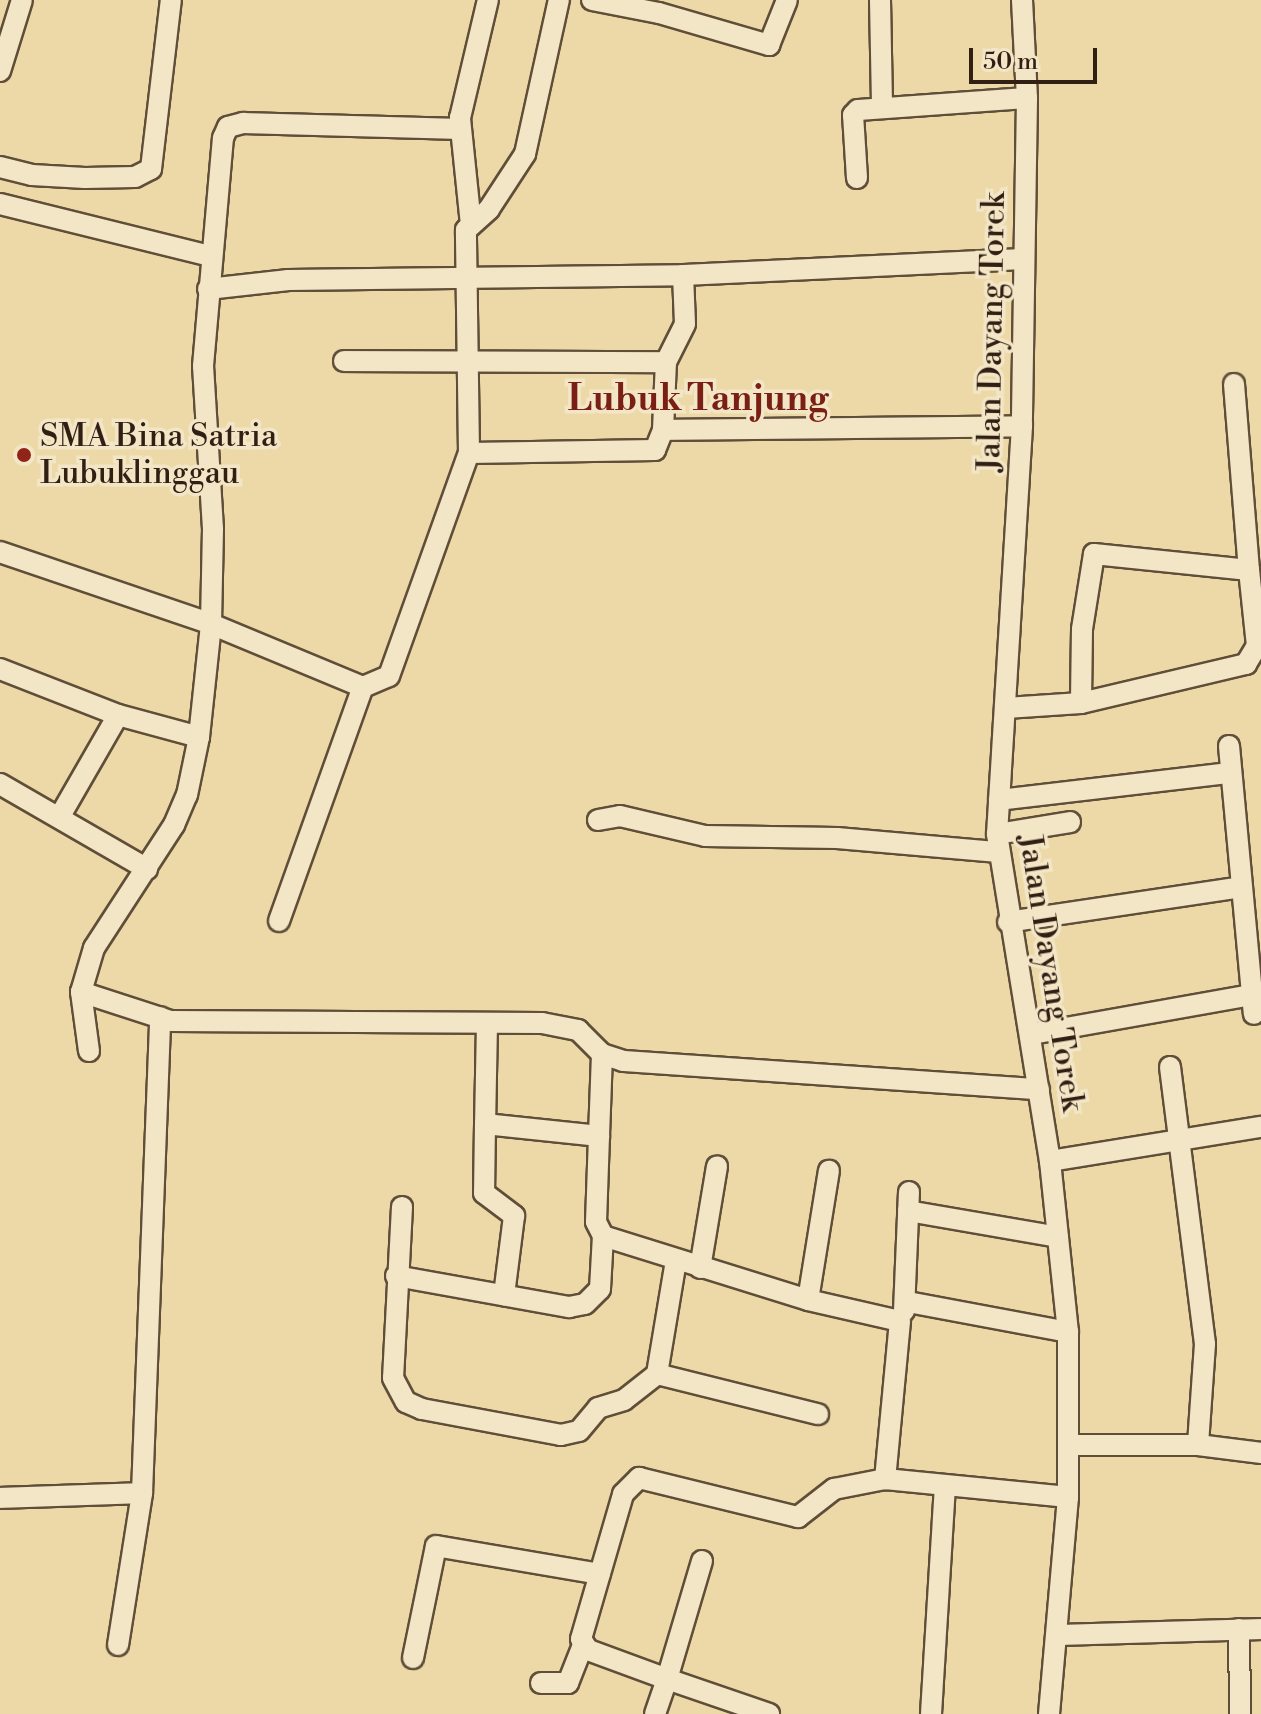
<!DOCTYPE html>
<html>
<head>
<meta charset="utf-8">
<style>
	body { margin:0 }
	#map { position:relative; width:1261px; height:1714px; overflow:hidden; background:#ecd9a7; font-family:"Libre Bodoni",serif }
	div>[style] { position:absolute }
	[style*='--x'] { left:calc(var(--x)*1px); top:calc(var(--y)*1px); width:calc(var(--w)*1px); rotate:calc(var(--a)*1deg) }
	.roads { filter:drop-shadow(2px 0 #604e39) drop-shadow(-2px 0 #604e39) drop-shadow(0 2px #604e39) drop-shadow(0 -2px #604e39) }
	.minor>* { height:20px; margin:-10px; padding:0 10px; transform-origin:10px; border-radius:10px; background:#f3e6c6 }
	.dots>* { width:22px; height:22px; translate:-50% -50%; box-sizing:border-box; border:4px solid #f3e6c6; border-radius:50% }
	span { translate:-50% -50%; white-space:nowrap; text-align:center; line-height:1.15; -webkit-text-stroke:7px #f3e6c6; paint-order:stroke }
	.street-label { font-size:32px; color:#311f14 }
	.poi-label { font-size:32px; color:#311f14 }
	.left { translate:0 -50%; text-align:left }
	.quarter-label { font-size:36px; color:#7a1f14; font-weight:700 }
	.scale { position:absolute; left:969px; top:48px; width:128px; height:36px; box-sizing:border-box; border:4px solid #311f14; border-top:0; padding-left:10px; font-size:24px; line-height:28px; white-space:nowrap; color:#311f14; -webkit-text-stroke:6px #f3e6c6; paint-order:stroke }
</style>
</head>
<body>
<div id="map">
	<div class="roads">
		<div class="minor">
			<i style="--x:592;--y:0;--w:68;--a:11"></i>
			<i style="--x:659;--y:13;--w:115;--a:16.2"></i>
			<i style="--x:769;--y:45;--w:48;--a:-68.2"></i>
			<i style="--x:880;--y:0;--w:104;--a:88.9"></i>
			<i style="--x:1022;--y:0;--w:98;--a:87.1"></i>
			<i style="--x:1027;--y:98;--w:328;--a:90.9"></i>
			<i style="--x:1022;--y:426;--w:409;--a:93.5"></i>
			<i style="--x:997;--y:834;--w:331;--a:80.8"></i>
			<i style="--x:1050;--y:1161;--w:172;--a:84"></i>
			<i style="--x:1068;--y:1332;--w:165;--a:90"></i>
			<i style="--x:1068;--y:1497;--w:218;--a:95"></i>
			<i style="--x:0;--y:71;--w:74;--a:-72.8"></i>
			<i style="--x:0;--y:167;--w:33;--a:14"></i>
			<i style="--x:32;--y:175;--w:53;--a:3.2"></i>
			<i style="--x:85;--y:178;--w:50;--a:-1.1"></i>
			<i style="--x:135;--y:177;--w:18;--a:-27"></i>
			<i style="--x:151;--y:169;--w:170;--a:-83.3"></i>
			<i style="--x:857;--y:178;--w:63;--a:-93.6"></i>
			<i style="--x:853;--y:115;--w:7;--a:-45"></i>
			<i style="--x:858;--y:110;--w:169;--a:-4.1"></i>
			<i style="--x:0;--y:204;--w:216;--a:13.9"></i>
			<i style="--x:471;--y:225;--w:108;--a:-95.9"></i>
			<i style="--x:460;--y:118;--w:121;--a:-76.7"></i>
			<i style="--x:208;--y:289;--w:81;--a:-6.4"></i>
			<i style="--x:288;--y:280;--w:395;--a:-0.7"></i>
			<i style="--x:683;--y:275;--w:341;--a:-2.7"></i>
			<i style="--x:344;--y:361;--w:322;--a:0.2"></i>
			<i style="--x:1234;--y:384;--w:187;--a:85.4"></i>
			<i style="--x:663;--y:430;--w:359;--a:-0.6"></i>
			<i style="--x:469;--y:453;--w:186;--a:-0.9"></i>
			<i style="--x:655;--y:450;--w:22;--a:-68"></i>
			<i style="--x:663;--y:430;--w:68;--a:-87.5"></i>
			<i style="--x:666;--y:362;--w:42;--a:-63.4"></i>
			<i style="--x:685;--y:324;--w:49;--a:-92.3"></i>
			<i style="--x:0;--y:552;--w:223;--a:18.8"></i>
			<i style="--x:211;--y:624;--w:165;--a:22.5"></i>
			<i style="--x:363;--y:687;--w:28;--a:-23"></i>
			<i style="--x:389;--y:676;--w:237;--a:-70.3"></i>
			<i style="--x:469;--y:453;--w:223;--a:-90.8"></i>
			<i style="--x:466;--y:230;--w:31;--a:-42"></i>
			<i style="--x:489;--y:209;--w:66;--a:-56.8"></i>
			<i style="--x:525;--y:154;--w:158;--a:-77.6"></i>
			<i style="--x:0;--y:669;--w:127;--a:21.3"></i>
			<i style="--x:118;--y:715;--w:84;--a:15.2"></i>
			<i style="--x:1006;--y:708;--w:75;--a:-3.8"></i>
			<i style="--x:1081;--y:703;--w:170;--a:-13.3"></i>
			<i style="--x:1246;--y:664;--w:21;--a:-59"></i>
			<i style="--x:1257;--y:646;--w:76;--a:-96"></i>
			<i style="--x:1249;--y:570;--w:156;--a:-174.1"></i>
			<i style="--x:1094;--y:554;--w:76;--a:99.1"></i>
			<i style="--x:1082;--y:629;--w:74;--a:90.8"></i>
			<i style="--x:1229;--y:746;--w:269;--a:84.7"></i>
			<i style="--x:0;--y:784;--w:170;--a:30"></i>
			<i style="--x:999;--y:800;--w:233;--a:-6.7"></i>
			<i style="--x:60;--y:816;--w:116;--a:-60.1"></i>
			<i style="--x:598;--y:820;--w:22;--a:-10"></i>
			<i style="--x:620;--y:816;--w:87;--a:13.2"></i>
			<i style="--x:705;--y:836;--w:132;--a:0.9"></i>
			<i style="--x:837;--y:838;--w:162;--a:5"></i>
			<i style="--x:997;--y:834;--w:74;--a:-9.3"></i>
			<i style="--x:279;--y:921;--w:249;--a:-70.3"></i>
			<i style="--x:1008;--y:922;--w:236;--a:-8.5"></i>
			<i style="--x:81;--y:992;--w:94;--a:18"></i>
			<i style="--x:170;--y:1021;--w:372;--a:0.3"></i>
			<i style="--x:542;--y:1023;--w:37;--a:11"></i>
			<i style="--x:578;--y:1030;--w:34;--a:45"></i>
			<i style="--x:602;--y:1054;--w:22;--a:18"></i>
			<i style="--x:623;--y:1061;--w:417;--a:3.9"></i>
			<i style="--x:487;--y:1023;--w:101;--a:91.1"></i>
			<i style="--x:485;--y:1124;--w:115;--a:6"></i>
			<i style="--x:599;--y:1136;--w:86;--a:92"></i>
			<i style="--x:596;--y:1222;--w:16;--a:63"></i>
			<i style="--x:603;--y:1236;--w:215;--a:17.3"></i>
			<i style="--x:808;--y:1300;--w:94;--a:12.9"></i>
			<i style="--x:900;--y:1321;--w:159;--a:95.4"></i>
			<i style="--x:1032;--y:1034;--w:222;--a:-10.1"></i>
			<i style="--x:89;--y:1051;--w:60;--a:-97.7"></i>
			<i style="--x:81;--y:992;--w:46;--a:-73.5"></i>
			<i style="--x:94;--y:948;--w:147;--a:-57"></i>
			<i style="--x:174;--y:825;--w:33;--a:-67"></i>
			<i style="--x:187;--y:795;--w:59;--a:-78.3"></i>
			<i style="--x:199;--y:737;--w:114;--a:-83.9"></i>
			<i style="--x:211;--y:624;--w:95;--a:-88.8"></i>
			<i style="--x:213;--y:529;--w:163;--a:-93.5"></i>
			<i style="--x:203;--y:366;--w:229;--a:-85"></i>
			<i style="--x:223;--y:138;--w:12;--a:-66"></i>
			<i style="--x:228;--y:127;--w:16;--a:-15"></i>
			<i style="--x:243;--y:123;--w:217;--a:1.6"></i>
			<i style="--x:1170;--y:1067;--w:279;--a:82.8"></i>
			<i style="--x:1205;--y:1344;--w:101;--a:94"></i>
			<i style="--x:485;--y:1124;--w:69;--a:90.8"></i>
			<i style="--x:484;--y:1193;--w:38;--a:37"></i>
			<i style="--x:514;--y:1216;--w:80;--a:97.2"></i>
			<i style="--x:599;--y:1136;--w:82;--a:-87.9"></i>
			<i style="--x:1050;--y:1161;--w:214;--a:-9.2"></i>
			<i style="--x:402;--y:1207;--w:171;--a:93"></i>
			<i style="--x:393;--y:1378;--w:27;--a:62"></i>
			<i style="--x:406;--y:1402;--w:17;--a:24"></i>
			<i style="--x:422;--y:1409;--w:141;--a:10.6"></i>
			<i style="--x:561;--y:1435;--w:18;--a:-13"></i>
			<i style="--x:579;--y:1431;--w:30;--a:-50"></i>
			<i style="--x:598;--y:1408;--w:27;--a:-17"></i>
			<i style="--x:624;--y:1400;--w:42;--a:-38.2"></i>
			<i style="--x:657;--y:1374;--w:115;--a:-80.5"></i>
			<i style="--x:908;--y:1211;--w:152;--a:9.8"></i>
			<i style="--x:700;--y:1268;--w:103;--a:-80.5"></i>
			<i style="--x:396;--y:1276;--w:176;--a:10.2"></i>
			<i style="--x:569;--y:1307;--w:16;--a:-11"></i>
			<i style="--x:585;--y:1304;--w:21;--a:-45"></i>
			<i style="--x:600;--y:1289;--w:53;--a:-86.8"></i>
			<i style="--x:808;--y:1300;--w:131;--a:-80.8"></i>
			<i style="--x:908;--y:1302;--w:163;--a:10.6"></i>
			<i style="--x:904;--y:1311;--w:119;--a:-87.6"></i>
			<i style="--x:657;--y:1374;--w:166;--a:14"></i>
			<i style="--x:1070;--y:1445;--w:128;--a:0"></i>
			<i style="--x:1198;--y:1445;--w:64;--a:7.2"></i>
			<i style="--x:0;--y:1498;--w:142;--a:-2"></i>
			<i style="--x:142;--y:1493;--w:476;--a:-87.8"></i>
			<i style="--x:702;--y:1561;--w:123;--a:106.5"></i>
			<i style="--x:667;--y:1679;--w:108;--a:18.9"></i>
			<i style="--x:1239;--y:1629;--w:85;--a:89.3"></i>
			<i style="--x:1060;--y:1635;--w:201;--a:-1.7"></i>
			<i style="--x:118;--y:1645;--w:154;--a:-81"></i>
			<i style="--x:413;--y:1658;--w:114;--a:-78.4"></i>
			<i style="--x:436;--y:1546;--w:166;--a:9.7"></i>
			<i style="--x:541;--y:1683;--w:27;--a:0"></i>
			<i style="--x:568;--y:1683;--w:41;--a:-68.5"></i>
			<i style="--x:655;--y:1714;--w:37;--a:-71"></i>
			<i style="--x:667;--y:1679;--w:84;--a:-159.8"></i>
			<i style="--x:588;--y:1650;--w:13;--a:-122"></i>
			<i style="--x:581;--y:1639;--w:151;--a:-73.8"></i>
			<i style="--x:623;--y:1494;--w:23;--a:-45"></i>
			<i style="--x:639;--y:1478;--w:164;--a:13.8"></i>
			<i style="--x:798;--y:1517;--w:46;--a:-37.9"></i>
			<i style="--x:834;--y:1489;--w:52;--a:-11.1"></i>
			<i style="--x:885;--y:1479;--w:184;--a:5.6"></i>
			<i style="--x:931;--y:1714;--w:227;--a:-86.5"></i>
		</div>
	</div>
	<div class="dots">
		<i style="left:24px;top:455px;background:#8f2418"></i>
	</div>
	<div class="street-label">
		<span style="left:992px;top:332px;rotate:-89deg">Jalan Dayang Torek</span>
		<span style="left:1051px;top:973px;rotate:81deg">Jalan Dayang Torek</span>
	</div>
	<div class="poi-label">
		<span class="left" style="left:40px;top:455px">SMA Bina Satria<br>Lubuklinggau</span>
	</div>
	<div class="quarter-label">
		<span style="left:698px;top:400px">Lubuk Tanjung</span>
	</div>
	<div class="scale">50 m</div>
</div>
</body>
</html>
